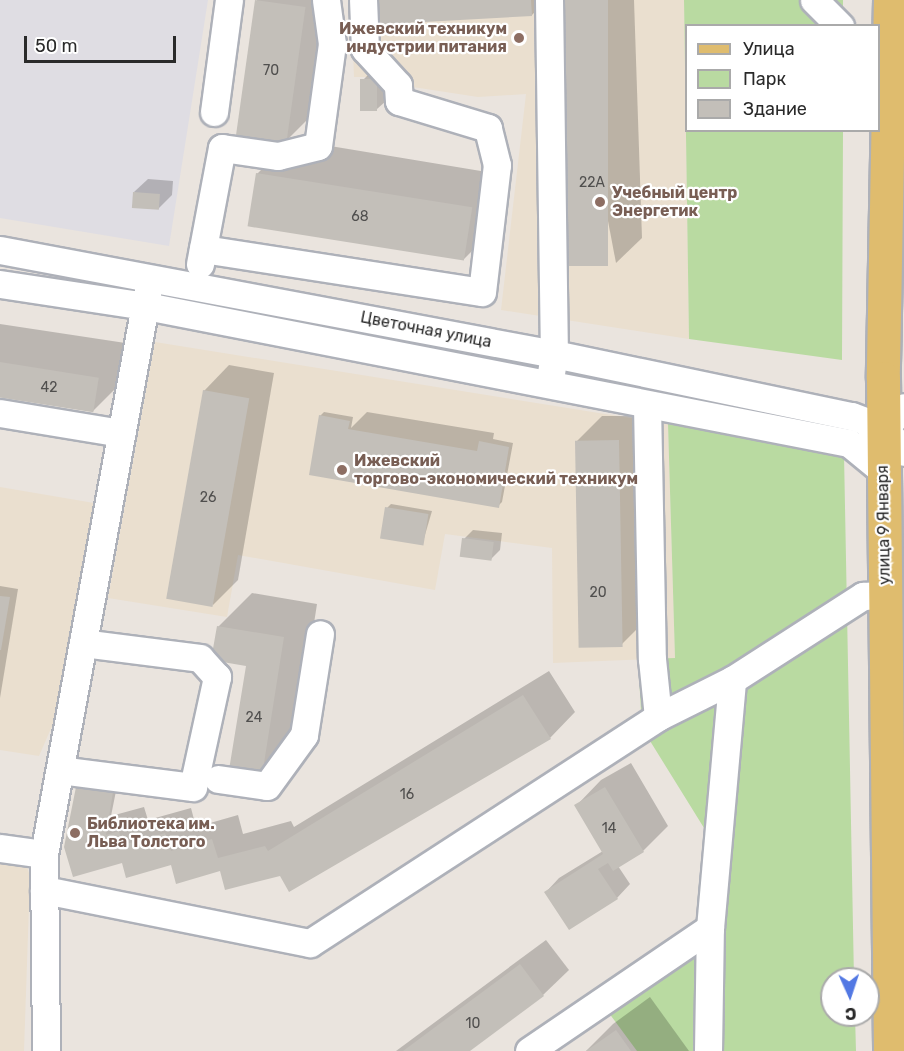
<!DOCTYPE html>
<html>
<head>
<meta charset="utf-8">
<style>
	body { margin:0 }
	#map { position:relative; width:904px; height:1051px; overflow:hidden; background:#eae4de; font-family:Rubik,sans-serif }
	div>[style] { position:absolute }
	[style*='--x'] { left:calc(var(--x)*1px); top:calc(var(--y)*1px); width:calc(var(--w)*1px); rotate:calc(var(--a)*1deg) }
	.industrial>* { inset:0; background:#dfdde3 }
	.education>* { inset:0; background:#eadfcf }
	.green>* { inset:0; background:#b9daa1 }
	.shadow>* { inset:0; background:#0003 }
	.building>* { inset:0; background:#c3bfb9; transform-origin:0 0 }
	.roads { filter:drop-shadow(2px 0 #aeb1b9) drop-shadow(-2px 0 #aeb1b9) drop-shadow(0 2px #aeb1b9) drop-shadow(0 -2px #aeb1b9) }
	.minor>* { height:27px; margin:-13.5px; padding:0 13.5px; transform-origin:13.5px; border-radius:13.5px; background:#fff }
	.major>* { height:33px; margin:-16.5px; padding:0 16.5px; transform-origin:16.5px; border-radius:16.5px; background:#dfbc6e }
	.dots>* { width:16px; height:16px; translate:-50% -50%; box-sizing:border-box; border:3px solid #fff; border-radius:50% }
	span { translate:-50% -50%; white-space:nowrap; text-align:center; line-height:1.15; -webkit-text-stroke:4.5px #fff; paint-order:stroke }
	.number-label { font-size:14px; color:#504f4e }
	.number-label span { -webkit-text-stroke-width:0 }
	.education-label { font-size:16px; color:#785e54; font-weight:700 }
	.right { translate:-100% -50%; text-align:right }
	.left { translate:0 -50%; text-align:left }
	.street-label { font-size:16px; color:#2a2a2a }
	.legend { position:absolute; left:685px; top:24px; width:195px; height:108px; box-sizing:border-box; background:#fff; border:2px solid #aaa; margin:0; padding:8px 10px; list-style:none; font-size:18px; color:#2a2a2a }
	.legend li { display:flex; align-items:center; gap:12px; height:30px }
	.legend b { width:30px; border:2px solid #aaa }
	.north { position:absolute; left:820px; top:967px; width:60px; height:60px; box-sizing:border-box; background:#fff; border:2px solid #aaa; border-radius:50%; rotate:177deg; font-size:16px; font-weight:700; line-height:24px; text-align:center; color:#2a2a2a }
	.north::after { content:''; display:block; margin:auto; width:21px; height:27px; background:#5278e3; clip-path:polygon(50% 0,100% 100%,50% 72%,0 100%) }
	.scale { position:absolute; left:24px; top:36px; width:152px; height:27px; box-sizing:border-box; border:3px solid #2a2a2a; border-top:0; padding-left:8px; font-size:18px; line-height:21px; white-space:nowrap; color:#2a2a2a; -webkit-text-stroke:4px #fff; paint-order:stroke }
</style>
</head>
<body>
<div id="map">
	<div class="industrial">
		<i style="clip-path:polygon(0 0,208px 0,169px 246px,0 218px)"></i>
	</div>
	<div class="education">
		<i style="clip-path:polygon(351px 0,684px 0,689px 339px,501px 310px,526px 94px,478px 97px,380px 82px,380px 77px,354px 77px)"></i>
		<i style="clip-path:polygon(155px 342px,668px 424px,675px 658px,553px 663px,552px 548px,445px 534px,435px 590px,238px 555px,227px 617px,108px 598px)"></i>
		<i style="clip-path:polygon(0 487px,94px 503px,56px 717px,39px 756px,0 750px)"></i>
		<i style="clip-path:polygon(0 858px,25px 861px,30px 876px,24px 1051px,0 1051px)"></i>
	</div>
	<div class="green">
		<i style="clip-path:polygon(684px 0,843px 0,843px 25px,686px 26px,686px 130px,843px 131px,842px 360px,689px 339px)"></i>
		<i style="clip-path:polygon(668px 424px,844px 454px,854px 979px,832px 979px,832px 1015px,855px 1015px,856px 1051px,637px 1051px,592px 990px,704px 915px,709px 836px,642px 728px,638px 659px,675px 658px)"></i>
	</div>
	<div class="shadow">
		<i style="clip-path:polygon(257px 0,335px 0,319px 108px,288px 139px,505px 175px,497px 226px,463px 260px,257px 174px,289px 142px,237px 134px)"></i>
		<i style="clip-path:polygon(369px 0,546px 0,532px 15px)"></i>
		<i style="clip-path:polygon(566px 0,634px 0,642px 238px,616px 263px)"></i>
		<i style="clip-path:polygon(385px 71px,386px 101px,377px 109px,362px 81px,371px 72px)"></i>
		<i style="clip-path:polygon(148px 179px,173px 181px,172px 195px,158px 209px,134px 192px)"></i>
		<i style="clip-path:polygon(0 324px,132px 344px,127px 377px,93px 411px,0 396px)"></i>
		<i style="clip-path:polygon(229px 365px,274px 373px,238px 580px,213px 605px,204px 391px)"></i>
		<i style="clip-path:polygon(324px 412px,353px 417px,351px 428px,367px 412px,494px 433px,493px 439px,513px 443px,502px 502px,498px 506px,320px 416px)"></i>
		<i style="clip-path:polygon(602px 416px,644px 416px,646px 620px,620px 646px,577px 441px)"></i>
		<i style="clip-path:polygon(391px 504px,432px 511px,422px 545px,387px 508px)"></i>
		<i style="clip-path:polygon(473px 530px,502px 533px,500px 550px,491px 559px,464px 539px)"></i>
		<i style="clip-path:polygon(0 586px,18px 589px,0 698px)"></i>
		<i style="clip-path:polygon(252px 593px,317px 604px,296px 740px,262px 774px,247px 665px,218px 627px)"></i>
		<i style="clip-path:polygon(549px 671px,575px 712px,550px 738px,281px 874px,123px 861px,74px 875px,119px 776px,111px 816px,144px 807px,148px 820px,191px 808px,196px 827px,238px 815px,243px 834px,291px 821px,294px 827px)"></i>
		<i style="clip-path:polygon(631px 763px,668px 826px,643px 851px,618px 866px,630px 884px,617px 898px,546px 892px,559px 878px,603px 851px,576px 806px,601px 780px)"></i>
		<i style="clip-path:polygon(546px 940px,569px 970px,543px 995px,468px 1051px,396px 1051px)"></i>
		<i style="clip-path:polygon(650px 997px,689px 1051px,586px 1051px,613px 1024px)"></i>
	</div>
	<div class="building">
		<i style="left:255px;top:0;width:51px;height:137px;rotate:8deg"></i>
		<i style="clip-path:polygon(368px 0,531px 0,532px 16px,369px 25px)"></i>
		<i style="left:565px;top:0;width:43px;height:266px"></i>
		<i style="left:377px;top:79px;width:32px;height:17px;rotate:90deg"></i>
		<i style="left:256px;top:173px;width:219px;height:54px;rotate:9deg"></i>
		<i style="left:133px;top:192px;width:27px;height:16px;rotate:4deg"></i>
		<i style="left:0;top:362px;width:100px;height:35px;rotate:9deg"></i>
		<i style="left:203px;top:390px;width:47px;height:212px;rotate:10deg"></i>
		<i style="clip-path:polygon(319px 415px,350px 421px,348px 429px,477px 451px,479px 441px,509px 447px,499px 508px,309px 475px)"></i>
		<i style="left:619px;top:440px;width:207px;height:44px;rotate:89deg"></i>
		<i style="left:385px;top:507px;width:44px;height:32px;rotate:9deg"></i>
		<i style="left:462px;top:538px;width:32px;height:19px;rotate:7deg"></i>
		<i style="clip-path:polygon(0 596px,10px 597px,1px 650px,0 650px)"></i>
		<i style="clip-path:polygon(217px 626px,284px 637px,262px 776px,229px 770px,246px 666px,211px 660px)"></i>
		<i style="clip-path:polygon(523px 695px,551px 739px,289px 892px,280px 876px,225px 890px,220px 871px,176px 884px,171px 865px,126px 878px,122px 863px,73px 877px,64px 847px,79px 772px,115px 780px,106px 835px,119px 831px,123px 845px,165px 833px,171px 851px,212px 839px,218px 858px,265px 846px,268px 851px)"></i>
		<i style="clip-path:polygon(605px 787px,644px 852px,613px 871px,608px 863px,598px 869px,618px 899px,569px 930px,544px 892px,603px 854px,574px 805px)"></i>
		<i style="clip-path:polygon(520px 964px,544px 996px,470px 1051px,403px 1051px)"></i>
		<i style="clip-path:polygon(616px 1030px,631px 1051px,586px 1051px)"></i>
	</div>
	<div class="roads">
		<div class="minor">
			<i style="--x:549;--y:0;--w:354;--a:89.2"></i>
			<i style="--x:554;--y:354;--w:18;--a:99"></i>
			<i style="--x:814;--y:0;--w:37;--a:45"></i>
			<i style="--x:214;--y:112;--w:113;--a:-82.4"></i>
			<i style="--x:203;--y:249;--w:282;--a:8.8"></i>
			<i style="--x:482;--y:292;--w:128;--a:-83.3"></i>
			<i style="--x:497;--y:165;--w:38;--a:-104"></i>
			<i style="--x:488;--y:128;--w:93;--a:-163.1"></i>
			<i style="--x:399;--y:101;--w:16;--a:-94"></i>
			<i style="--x:398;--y:85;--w:49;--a:-132.5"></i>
			<i style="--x:365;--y:49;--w:49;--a:-92.3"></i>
			<i style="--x:0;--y:250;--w:564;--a:10.63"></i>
			<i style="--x:554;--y:354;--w:304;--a:11.8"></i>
			<i style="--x:852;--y:416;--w:34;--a:21"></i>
			<i style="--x:884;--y:428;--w:31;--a:50"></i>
			<i style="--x:200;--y:264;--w:118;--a:-79.3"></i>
			<i style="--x:222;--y:148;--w:57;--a:8.1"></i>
			<i style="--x:278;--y:156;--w:41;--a:-14"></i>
			<i style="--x:318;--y:146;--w:103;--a:-82.2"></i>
			<i style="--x:332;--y:44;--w:44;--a:-97.8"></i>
			<i style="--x:0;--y:284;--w:148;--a:8.6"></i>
			<i style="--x:146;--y:306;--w:716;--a:11.03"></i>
			<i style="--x:849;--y:443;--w:45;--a:39.6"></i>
			<i style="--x:647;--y:405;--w:254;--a:88.9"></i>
			<i style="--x:652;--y:659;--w:58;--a:84.1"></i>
			<i style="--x:0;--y:413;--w:123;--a:9.4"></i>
			<i style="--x:872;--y:433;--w:13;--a:-23"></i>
			<i style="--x:884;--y:428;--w:29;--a:-46"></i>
			<i style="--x:60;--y:770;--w:134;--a:7.3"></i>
			<i style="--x:193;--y:787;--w:113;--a:-77.7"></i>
			<i style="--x:217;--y:677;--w:25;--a:-132"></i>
			<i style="--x:200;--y:658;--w:118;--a:-172.7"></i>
			<i style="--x:218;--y:779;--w:49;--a:8.1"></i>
			<i style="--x:267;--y:786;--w:63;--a:-54"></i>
			<i style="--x:304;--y:735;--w:102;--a:-81"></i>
			<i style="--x:0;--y:848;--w:44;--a:7.8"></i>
			<i style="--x:44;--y:890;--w:271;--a:11.3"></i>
			<i style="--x:310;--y:943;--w:415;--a:-33"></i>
			<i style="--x:658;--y:717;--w:83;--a:-26.6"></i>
			<i style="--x:732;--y:680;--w:156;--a:-32.7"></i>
			<i style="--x:863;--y:596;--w:22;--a:-3"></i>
			<i style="--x:46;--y:1051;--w:197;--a:-90.6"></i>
			<i style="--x:44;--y:854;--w:574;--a:-79.57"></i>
			<i style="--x:529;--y:1051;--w:219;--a:-34.2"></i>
			<i style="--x:708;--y:1051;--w:123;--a:-89.1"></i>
			<i style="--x:710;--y:928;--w:249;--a:-84.9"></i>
		</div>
		<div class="major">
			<i style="--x:890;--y:0;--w:378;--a:91.1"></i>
			<i style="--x:883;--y:378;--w:673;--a:89.4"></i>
		</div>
	</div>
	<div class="dots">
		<i style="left:519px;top:38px;background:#8d6e63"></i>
		<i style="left:600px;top:202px;background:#8d6e63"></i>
		<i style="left:342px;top:470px;background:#8d6e63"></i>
		<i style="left:75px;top:833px;background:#8d6e63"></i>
	</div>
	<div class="number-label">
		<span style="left:271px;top:71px">70</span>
		<span style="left:592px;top:183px">22А</span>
		<span style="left:360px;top:217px">68</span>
		<span style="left:49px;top:388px">42</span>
		<span style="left:208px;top:498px">26</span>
		<span style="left:598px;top:593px">20</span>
		<span style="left:254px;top:718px">24</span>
		<span style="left:407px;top:795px">16</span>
		<span style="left:609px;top:829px">14</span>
		<span style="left:473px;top:1024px">10</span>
	</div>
	<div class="education-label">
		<span class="right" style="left:507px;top:38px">Ижевский техникум<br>индустрии питания</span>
		<span class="left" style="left:612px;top:202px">Учебный центр<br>Энергетик</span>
		<span class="left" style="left:354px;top:470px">Ижевский<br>торгово-экономический техникум</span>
		<span class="left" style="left:87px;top:833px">Библиотека им.<br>Льва Толстого</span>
	</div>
	<div class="street-label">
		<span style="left:426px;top:330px;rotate:11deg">Цветочная улица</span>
		<span style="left:884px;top:525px;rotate:-91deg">улица 9 Января</span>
	</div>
	<ul class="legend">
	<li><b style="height:8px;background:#dfbc6e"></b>Улица</li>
	<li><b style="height:16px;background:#b9daa1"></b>Парк</li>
	<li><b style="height:16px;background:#c3bfb9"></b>Здание</li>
	</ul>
	<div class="north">С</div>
	<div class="scale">50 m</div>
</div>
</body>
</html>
